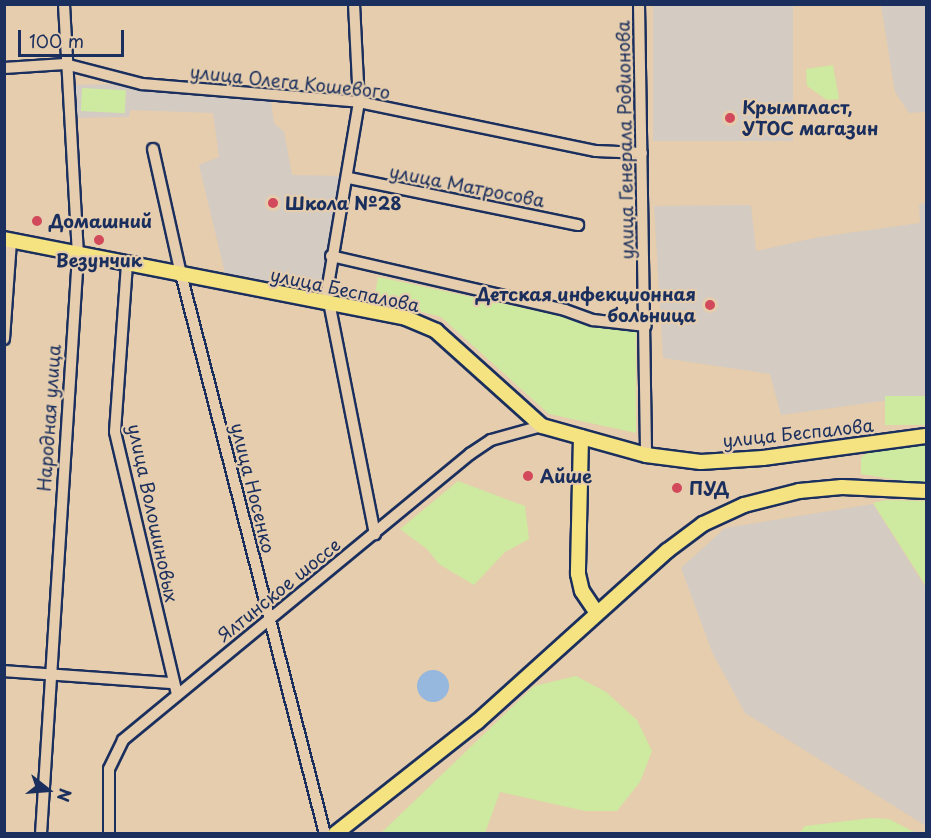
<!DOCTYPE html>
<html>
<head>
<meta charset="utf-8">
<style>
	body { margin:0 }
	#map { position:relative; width:931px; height:838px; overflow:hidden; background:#e5cdad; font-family:"Playpen Sans",sans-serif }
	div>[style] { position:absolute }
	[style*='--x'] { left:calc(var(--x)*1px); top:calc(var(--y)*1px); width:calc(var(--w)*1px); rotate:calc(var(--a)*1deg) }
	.built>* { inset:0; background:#d4cbc2; transform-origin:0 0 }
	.green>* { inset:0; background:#cee9a0; transform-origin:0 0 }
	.water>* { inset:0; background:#96b7de }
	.round { border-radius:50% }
	.stream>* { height:2px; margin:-1px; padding:0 1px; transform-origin:1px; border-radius:1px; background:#96b7de }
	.roads { filter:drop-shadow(2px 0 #1b2f5e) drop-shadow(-2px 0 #1b2f5e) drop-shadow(0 2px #1b2f5e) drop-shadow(0 -2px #1b2f5e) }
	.minor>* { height:10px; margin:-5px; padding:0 5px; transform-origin:5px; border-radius:5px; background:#e5cdad }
	.major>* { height:14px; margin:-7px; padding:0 7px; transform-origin:7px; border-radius:7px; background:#f5e382 }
	.dots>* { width:16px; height:16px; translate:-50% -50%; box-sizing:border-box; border:3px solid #e5cdad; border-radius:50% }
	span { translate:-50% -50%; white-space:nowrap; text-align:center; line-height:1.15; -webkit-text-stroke:4.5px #e5cdad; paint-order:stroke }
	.street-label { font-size:18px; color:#1b2f5e }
	.poi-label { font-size:18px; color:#1b2f5e; font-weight:700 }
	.left { translate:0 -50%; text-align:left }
	.right { translate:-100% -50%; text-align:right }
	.frame { position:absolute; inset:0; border:6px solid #1b2f5e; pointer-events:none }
	.north { position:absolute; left:18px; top:760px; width:60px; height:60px; -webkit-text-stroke:4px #e5cdad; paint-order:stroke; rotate:107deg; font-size:16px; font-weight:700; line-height:24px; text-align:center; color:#1b2f5e }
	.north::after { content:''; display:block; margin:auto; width:21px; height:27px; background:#1b2f5e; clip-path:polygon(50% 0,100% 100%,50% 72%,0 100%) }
	.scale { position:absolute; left:18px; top:30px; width:106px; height:27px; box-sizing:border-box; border:3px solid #1b2f5e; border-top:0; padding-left:8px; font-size:18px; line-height:21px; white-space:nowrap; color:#1b2f5e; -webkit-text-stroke:4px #e5cdad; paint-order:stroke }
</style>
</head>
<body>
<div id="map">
	<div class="built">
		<i style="left:653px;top:5px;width:140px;height:136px"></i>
		<i style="clip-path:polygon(881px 5px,926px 5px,926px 112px,909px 113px,895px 92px)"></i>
		<i style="clip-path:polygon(130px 84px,271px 101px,274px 123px,284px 132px,292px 175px,343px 176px,320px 291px,225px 273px,199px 165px,219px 157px,213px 113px,130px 110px,129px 117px,74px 118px,71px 85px)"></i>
		<i style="clip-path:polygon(926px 202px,926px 395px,781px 415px,770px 374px,663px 358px,654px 206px,751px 205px,756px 251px,819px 237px,920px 223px,919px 205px)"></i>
		<i style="clip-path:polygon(873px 504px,926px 588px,926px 826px,745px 713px,713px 654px,681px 568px,725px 528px)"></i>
	</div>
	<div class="green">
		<i style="clip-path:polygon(833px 65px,839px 99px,827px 100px,807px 86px,806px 69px)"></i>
		<i style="left:82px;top:88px;width:44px;height:23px;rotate:3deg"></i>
		<i style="clip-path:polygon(378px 277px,636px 332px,636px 433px,549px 414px,441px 317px,374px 299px)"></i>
		<i style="left:926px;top:396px;width:29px;height:41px;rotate:90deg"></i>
		<i style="clip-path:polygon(926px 442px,926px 485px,861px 474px,861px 458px,869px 450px)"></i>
		<i style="clip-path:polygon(458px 481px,525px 506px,529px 539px,505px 552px,474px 585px,439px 564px,427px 549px,400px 529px)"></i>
		<i style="clip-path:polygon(886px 500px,926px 501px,926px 586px,873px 503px)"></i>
		<i style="clip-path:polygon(576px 676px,606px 692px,637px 720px,652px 751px,640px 782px,617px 811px,585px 811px,500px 792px,485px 833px,381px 833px,534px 686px)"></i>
		<i style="clip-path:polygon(871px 818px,889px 819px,916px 833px,800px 832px,805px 826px)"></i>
	</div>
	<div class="water">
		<i class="round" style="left:417px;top:670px;width:32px;height:32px"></i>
	</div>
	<div class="stream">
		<i style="--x:550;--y:834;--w:1;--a:0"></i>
	</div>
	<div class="roads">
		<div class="minor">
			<i style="--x:354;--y:4;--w:98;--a:87.1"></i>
			<i style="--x:359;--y:102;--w:193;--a:99.6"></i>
			<i style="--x:327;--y:292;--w:247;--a:78.8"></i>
			<i style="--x:639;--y:4;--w:451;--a:89.1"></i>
			<i style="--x:4;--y:68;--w:61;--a:-3.8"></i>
			<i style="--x:65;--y:64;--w:80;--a:14.6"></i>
			<i style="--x:142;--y:84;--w:218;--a:4.7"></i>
			<i style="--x:359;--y:102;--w:242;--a:11.7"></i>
			<i style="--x:596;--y:151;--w:46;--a:2.5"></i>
			<i style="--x:153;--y:149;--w:128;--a:77.4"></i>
			<i style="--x:181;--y:274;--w:578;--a:75.58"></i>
			<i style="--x:349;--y:178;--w:234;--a:11.6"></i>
			<i style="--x:331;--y:256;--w:240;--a:13"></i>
			<i style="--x:565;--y:310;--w:30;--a:20"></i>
			<i style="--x:593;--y:320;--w:53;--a:6.5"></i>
			<i style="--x:127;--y:264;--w:168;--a:94.1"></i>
			<i style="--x:115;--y:432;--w:270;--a:76.7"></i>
			<i style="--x:4;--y:339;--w:98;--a:-85.9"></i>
			<i style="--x:4;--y:671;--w:169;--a:4.1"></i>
			<i style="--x:41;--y:834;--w:580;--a:-86.34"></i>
			<i style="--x:78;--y:255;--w:251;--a:-93.2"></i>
			<i style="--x:109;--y:834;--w:65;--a:-90"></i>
			<i style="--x:109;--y:769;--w:32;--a:-64"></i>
			<i style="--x:123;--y:740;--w:450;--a:-39.5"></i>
			<i style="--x:470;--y:454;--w:25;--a:-34"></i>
			<i style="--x:491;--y:440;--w:53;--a:-15.4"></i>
		</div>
		<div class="major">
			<i style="--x:4;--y:239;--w:410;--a:11.1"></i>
			<i style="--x:406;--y:318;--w:33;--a:23"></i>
			<i style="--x:436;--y:331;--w:142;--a:41.9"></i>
			<i style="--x:542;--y:426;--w:108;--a:15.6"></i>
			<i style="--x:646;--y:455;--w:55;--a:7.3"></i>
			<i style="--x:701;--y:462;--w:62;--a:-3.7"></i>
			<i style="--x:763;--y:458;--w:164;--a:-7.7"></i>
			<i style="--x:581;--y:437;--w:137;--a:91.3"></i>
			<i style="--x:578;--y:574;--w:17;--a:77"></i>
			<i style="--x:582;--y:591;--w:27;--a:56"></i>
			<i style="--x:335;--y:834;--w:181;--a:-38.3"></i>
			<i style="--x:477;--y:722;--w:256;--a:-42"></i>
			<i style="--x:667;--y:551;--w:45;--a:-36.9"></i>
			<i style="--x:703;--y:524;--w:45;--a:-24.9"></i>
			<i style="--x:744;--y:505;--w:57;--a:-14.3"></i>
			<i style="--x:799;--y:491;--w:43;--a:-5.3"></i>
			<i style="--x:842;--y:487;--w:84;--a:2.7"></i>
		</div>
	</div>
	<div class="dots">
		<i style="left:730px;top:118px;background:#d1495b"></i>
		<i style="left:273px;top:203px;background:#d1495b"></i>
		<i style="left:37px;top:221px;background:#d1495b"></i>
		<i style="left:99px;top:240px;background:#d1495b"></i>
		<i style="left:710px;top:305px;background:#d1495b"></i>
		<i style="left:528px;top:476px;background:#d1495b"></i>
		<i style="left:677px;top:488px;background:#d1495b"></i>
	</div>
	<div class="street-label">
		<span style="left:290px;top:82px;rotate:6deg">улица Олега Кошевого</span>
		<span style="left:625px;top:140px;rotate:-91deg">улица Генерала Родионова</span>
		<span style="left:467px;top:186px;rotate:11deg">улица Матросова</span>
		<span style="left:345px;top:290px;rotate:12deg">улица Беспалова</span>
		<span style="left:49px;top:418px;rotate:-86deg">Народная улица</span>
		<span style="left:798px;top:433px;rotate:-6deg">улица Беспалова</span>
		<span style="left:253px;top:488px;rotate:76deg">улица Носенко</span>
		<span style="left:153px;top:513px;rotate:78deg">улица Волошиновых</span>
		<span style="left:279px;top:590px;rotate:-39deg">Ялтинское шоссе</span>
	</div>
	<div class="poi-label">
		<span class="left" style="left:742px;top:118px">Крымпласт,<br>УТОС магазин</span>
		<span class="left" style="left:285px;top:203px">Школа №28</span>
		<span class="left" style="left:49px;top:221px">Домашний</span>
		<span style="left:99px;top:260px">Везунчик</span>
		<span class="right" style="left:696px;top:305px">Детская инфекционная<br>больница</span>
		<span class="left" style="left:540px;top:476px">Айше</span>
		<span class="left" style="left:689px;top:488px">ПУД</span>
	</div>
	<div class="frame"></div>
	<div class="north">N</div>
	<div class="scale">100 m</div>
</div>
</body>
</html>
